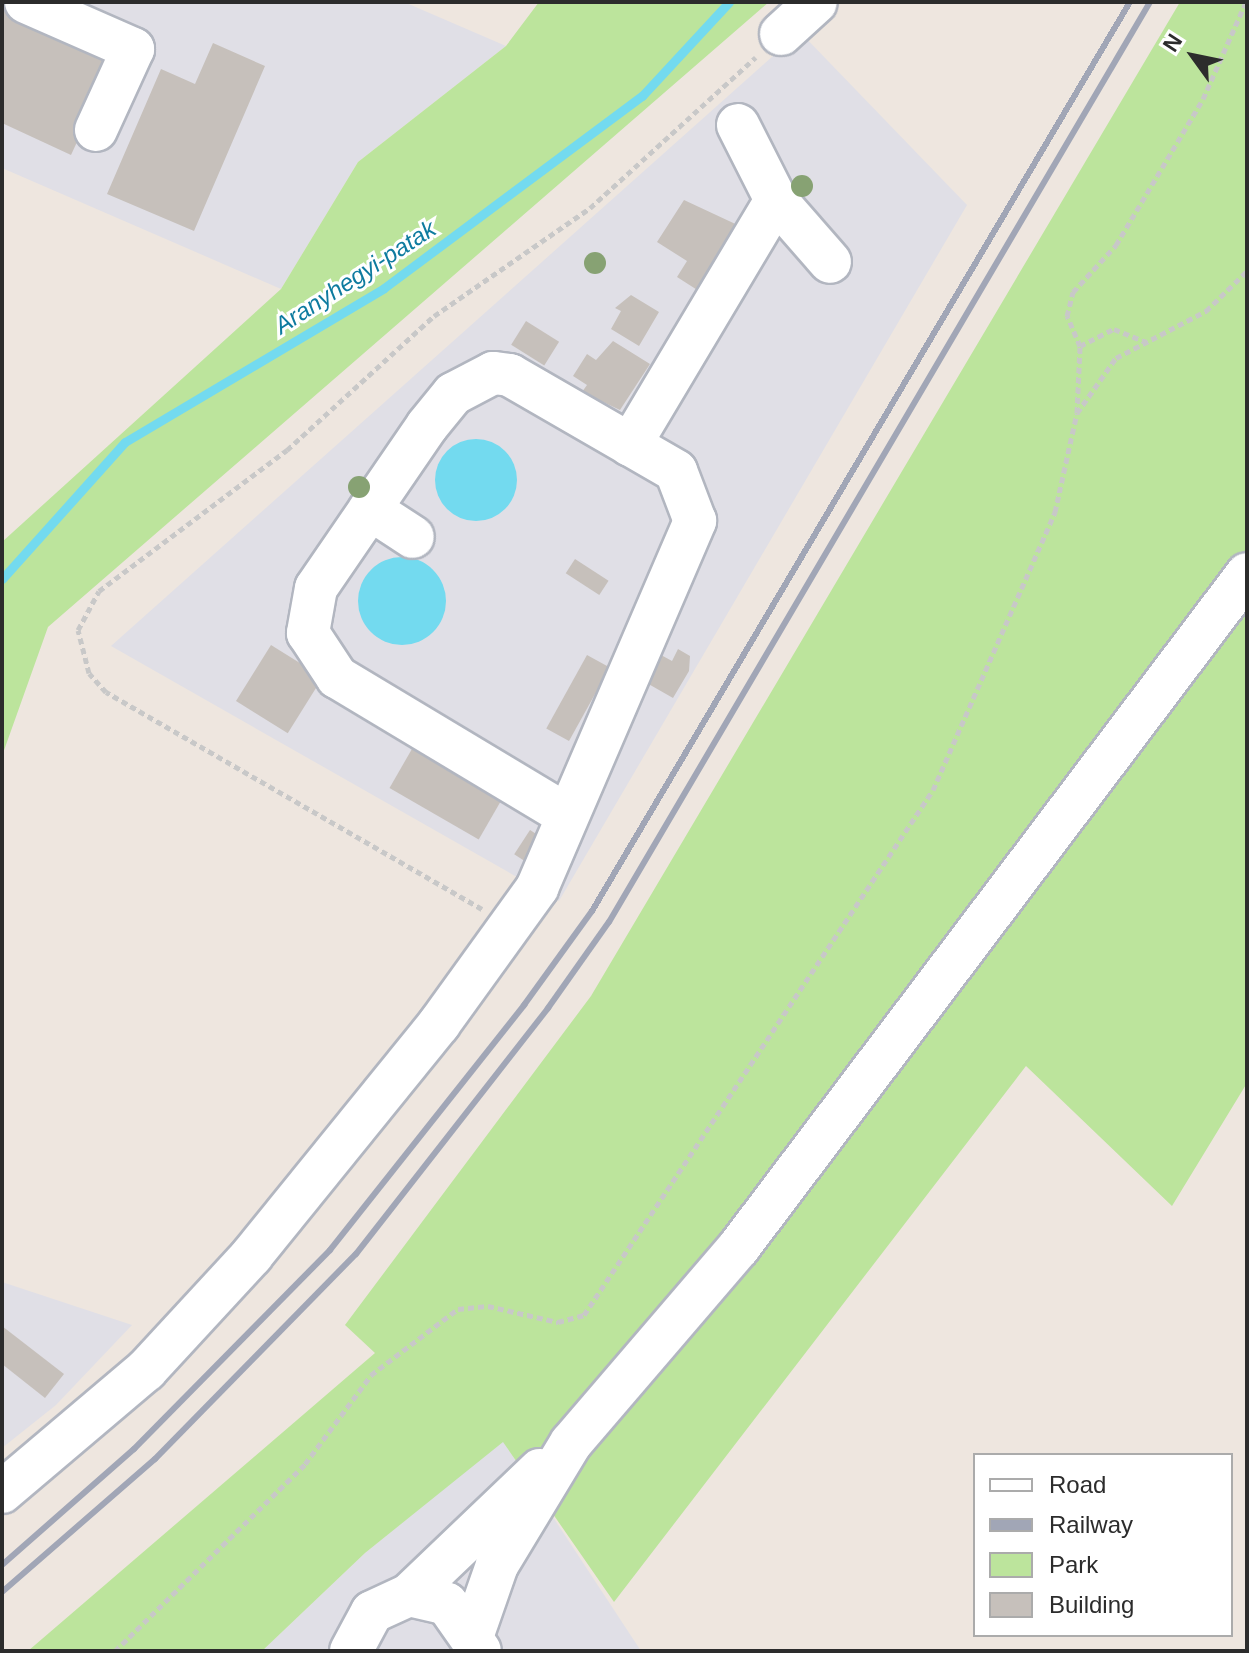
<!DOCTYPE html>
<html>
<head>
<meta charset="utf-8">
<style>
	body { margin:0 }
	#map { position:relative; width:1249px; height:1653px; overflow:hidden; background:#eee6df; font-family:Helvetica,sans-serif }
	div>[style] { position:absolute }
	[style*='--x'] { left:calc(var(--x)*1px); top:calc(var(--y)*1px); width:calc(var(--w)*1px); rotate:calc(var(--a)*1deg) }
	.industrial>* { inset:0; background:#e0dfe6 }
	.green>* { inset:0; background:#bce49c }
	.water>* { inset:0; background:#73daef }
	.round { border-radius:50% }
	.stream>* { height:9px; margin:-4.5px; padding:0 4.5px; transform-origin:4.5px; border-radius:4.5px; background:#73daef }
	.building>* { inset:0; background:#c6c0bb; transform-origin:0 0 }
	.path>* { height:5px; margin-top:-2.5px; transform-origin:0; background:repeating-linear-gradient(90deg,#c8c8c8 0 6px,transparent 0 10px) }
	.roads { filter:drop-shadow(2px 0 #b2b6c0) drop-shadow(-2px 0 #b2b6c0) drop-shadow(0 2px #b2b6c0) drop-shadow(0 -2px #b2b6c0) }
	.minor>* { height:42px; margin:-21px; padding:0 21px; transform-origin:21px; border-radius:21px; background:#fff }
	.rail>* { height:6px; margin:-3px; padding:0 3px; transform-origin:3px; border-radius:3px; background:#a1a6b6 }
	.trees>* { width:22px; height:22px; margin:-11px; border-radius:50%; background:#87a273 }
	span { translate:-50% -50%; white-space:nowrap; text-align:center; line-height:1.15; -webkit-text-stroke:6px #fff; paint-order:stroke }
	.water-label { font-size:24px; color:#0e7b9f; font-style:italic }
	.frame { position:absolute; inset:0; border:4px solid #2c2c2c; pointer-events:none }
	.legend { position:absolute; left:973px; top:1453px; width:260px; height:184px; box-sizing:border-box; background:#fff; border:2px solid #ababab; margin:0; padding:10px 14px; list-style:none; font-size:24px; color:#2c2c2c }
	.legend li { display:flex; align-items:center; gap:16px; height:40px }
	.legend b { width:40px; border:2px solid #ababab }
	.north { position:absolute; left:1153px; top:16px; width:80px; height:80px; -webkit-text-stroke:6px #fff; paint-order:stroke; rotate:303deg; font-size:22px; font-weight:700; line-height:32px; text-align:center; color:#2c2c2c }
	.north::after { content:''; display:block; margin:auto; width:28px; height:36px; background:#2c2c2c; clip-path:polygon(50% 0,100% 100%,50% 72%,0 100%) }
</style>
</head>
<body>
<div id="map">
	<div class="industrial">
		<i style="clip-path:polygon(2px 2px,404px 2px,506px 46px,358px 162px,281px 289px,2px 168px)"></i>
		<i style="clip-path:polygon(800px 32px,967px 205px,559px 901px,111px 646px)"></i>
		<i style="clip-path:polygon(2px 1282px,132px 1325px,56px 1405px,2px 1448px)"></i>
		<i style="clip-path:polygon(503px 1441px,641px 1651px,262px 1651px,365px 1553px)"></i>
	</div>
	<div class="green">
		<i style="clip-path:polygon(539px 2px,769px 2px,48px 627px,2px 756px,2px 542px,281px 289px,358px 162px,506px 46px)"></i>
		<i style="clip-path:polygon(1180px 2px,1247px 2px,1247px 1083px,1172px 1206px,1026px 1066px,614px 1602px,503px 1442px,365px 1553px,262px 1651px,28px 1651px,375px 1353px,345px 1325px,591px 996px)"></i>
	</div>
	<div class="water">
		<i class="round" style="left:435px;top:439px;width:82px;height:82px"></i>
		<i class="round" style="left:358px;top:557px;width:88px;height:88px"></i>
	</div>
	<div class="stream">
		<i style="--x:2;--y:579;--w:184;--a:-48.1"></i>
		<i style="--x:125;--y:442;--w:301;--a:-30.7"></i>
		<i style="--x:384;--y:288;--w:322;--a:-36.7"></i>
		<i style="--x:642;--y:96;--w:128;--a:-47.2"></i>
	</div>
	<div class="building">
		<i style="clip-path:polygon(2px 8px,115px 60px,71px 155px,2px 123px)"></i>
		<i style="clip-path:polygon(213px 43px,265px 66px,194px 231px,107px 194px,161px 69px,195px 84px)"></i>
		<i style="clip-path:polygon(684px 200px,744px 228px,702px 293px,677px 277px,687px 261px,657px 242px)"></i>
		<i style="clip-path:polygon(631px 295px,659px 312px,639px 346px,611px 329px,621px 311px,615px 308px)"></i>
		<i style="left:526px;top:321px;width:39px;height:28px;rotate:32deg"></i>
		<i style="clip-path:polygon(613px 341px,650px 364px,620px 410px,582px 392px,587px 385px,573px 376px,587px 354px,596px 360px)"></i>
		<i style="left:575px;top:559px;width:40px;height:17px;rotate:33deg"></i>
		<i style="left:271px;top:645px;width:61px;height:66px;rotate:32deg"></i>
		<i style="clip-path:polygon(678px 649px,690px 656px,689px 671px,673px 698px,645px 682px,661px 655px,672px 661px)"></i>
		<i style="left:587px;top:655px;width:26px;height:84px;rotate:29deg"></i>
		<i style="left:416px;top:742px;width:103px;height:53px;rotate:30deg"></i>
		<i style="left:530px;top:830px;width:17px;height:29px;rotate:33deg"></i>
		<i style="clip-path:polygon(2px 1326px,64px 1374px,45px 1398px,2px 1364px)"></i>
	</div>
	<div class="path">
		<i style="--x:1080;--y:346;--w:38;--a:-27"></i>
		<i style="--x:1114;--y:329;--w:35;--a:22"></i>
		<i style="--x:1077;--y:413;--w:67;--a:-54.7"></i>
		<i style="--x:1116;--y:358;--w:102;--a:-27.6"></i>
		<i style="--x:1206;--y:311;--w:57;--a:-44.3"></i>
		<i style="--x:482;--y:909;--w:434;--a:-150"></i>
		<i style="--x:106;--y:692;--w:25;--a:-132"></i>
		<i style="--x:89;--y:673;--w:44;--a:-104.3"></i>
		<i style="--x:78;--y:630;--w:44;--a:-61.7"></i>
		<i style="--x:99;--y:591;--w:235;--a:-36.9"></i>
		<i style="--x:287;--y:450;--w:199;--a:-42.4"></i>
		<i style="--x:434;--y:316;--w:190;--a:-34.7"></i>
		<i style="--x:590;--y:208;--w:224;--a:-42.3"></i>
		<i style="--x:115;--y:1651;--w:267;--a:-44.5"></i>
		<i style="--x:305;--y:1464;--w:111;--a:-53.4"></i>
		<i style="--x:371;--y:1375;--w:109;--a:-37.2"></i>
		<i style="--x:458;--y:1309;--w:30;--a:-6"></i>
		<i style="--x:488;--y:1306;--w:72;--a:12.9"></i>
		<i style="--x:558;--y:1322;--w:27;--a:-15"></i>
		<i style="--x:584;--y:1315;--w:630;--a:-56.39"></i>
		<i style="--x:933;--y:790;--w:304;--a:-66.3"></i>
		<i style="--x:1055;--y:512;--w:101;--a:-77.5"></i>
		<i style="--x:1077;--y:413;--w:67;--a:-87.4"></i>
		<i style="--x:1080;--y:346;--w:33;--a:-113"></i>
		<i style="--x:1067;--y:316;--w:25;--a:-76"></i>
		<i style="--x:1073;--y:292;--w:64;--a:-47.5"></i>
		<i style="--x:1116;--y:245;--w:170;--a:-59.2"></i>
		<i style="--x:1203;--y:99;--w:106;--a:-66.1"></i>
	</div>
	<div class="roads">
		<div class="minor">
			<i style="--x:26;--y:2;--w:117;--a:23.7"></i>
			<i style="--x:133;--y:49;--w:89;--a:114.6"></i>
			<i style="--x:781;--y:34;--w:47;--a:-42.4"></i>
			<i style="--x:776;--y:200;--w:82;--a:48.9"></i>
			<i style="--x:630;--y:445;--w:285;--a:-59.2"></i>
			<i style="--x:776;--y:200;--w:84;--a:-116.9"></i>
			<i style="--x:370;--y:509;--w:51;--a:33.1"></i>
			<i style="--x:2;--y:1492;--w:189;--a:-40.3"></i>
			<i style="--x:146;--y:1370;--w:156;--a:-47.3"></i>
			<i style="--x:252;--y:1255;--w:297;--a:-51"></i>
			<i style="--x:439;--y:1024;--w:168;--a:-54.2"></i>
			<i style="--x:537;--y:888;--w:400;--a:-66.7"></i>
			<i style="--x:695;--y:521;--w:53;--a:-110.8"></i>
			<i style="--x:676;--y:471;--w:192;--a:-150"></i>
			<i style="--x:510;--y:375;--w:17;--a:-173"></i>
			<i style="--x:493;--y:373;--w:45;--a:152.3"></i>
			<i style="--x:453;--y:394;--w:41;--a:129.1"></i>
			<i style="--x:427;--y:426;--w:196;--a:124.4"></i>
			<i style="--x:316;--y:588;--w:46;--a:100.1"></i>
			<i style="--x:308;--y:633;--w:53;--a:56.6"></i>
			<i style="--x:337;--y:677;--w:266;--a:31"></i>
			<i style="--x:409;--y:1595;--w:181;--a:-43.7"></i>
			<i style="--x:473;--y:1634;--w:73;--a:-70.8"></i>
			<i style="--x:497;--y:1565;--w:143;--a:-58.8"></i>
			<i style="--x:571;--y:1443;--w:258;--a:-49.4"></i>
			<i style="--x:739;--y:1247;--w:843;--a:-52.95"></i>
			<i style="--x:351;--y:1651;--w:44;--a:-61.7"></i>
			<i style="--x:372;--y:1612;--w:41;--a:-24.7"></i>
			<i style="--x:409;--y:1595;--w:39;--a:13"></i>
			<i style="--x:447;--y:1604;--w:57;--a:54.9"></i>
		</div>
	</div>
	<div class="rail">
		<i style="--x:2;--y:1565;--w:176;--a:-41.3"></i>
		<i style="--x:134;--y:1449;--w:279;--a:-45.4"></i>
		<i style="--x:330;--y:1250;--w:313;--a:-51.6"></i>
		<i style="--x:524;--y:1005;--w:116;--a:-54.1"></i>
		<i style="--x:592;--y:911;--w:1056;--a:-59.38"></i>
		<i style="--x:2;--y:1592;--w:203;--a:-41"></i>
		<i style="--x:155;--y:1459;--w:287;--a:-45.6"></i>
		<i style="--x:356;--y:1254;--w:312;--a:-52"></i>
		<i style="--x:548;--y:1008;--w:105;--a:-54.7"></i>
		<i style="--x:609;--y:922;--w:1067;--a:-59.54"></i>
	</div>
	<div class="trees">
		<i style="left:802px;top:186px"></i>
		<i style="left:595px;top:263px"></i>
		<i style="left:359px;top:487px"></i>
	</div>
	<div class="water-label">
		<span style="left:355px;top:277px;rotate:-33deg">Aranyhegyi-patak</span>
	</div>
	<div class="frame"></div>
	<ul class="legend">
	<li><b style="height:10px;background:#fff"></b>Road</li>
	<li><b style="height:10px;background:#a1a6b6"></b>Railway</li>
	<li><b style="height:22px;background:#bce49c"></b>Park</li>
	<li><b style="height:22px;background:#c6c0bb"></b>Building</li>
	</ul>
	<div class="north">N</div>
</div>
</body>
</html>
